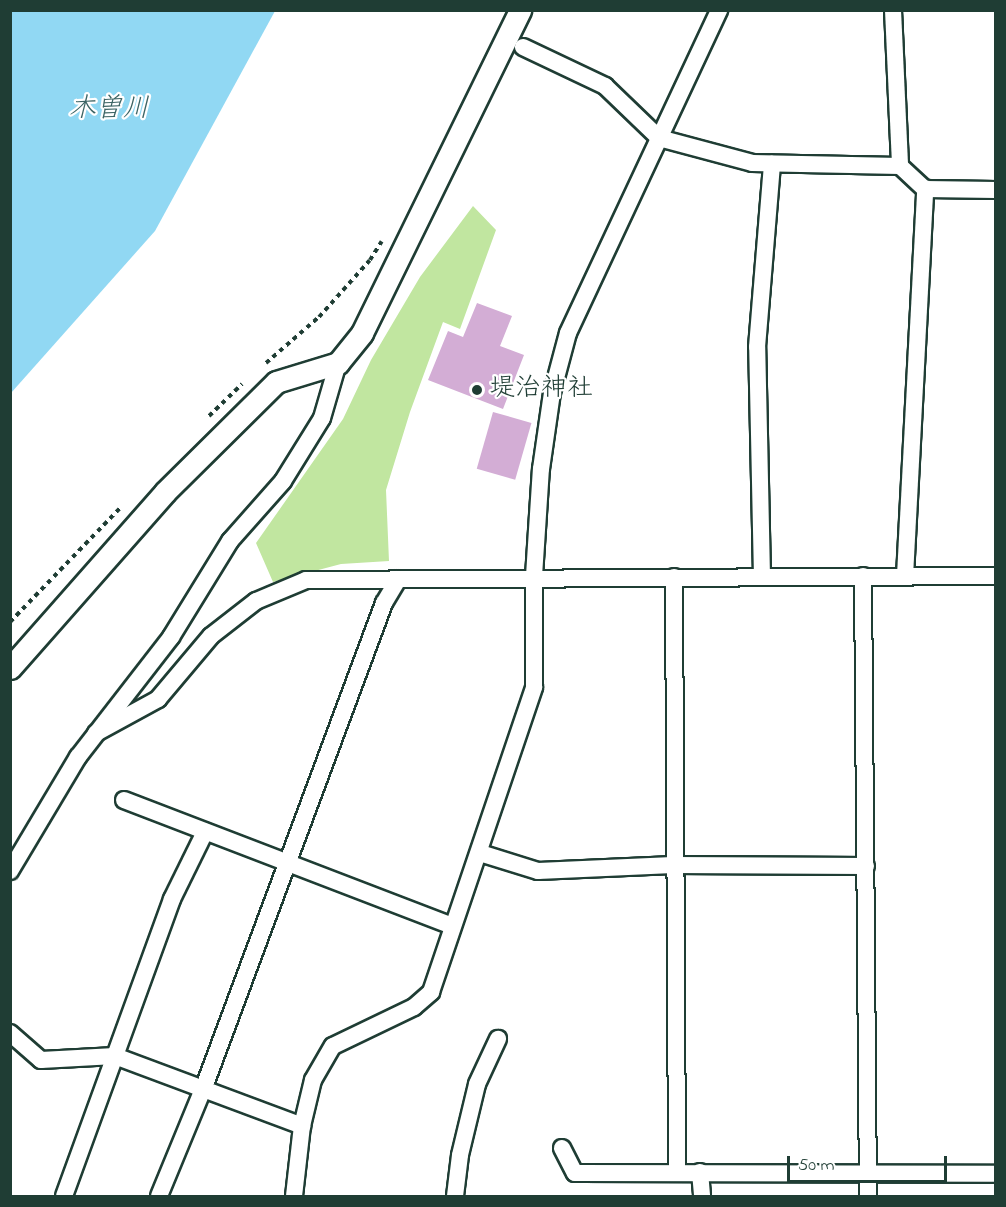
<!DOCTYPE html>
<html>
<head>
<meta charset="utf-8">
<style>
	body { margin:0 }
	#map { position:relative; width:1006px; height:1207px; overflow:hidden; background:#fff; font-family:"Indie Flower","Klee One",sans-serif }
	div>[style] { position:absolute }
	[style*='--x'] { left:calc(var(--x)*1px); top:calc(var(--y)*1px); width:calc(var(--w)*1px); rotate:calc(var(--a)*1deg) }
	.green>* { inset:0; background:#c1e6a0 }
	.water>* { inset:0; background:#91d8f3 }
	.building>* { inset:0; background:#d3add5; transform-origin:0 0 }
	.path>* { height:4px; margin-top:-2px; transform-origin:0; background:repeating-linear-gradient(90deg,#1f3d34 0 4.5px,transparent 0 9px) }
	.roads { filter:drop-shadow(2px 0 #1f3d34) drop-shadow(-2px 0 #1f3d34) drop-shadow(0 2px #1f3d34) drop-shadow(0 -2px #1f3d34) }
	.minor>* { height:16px; margin:-8px; padding:0 8px; transform-origin:8px; border-radius:8px; background:#fff }
	.tertiary>* { height:21px; margin:-10.5px; padding:0 10.5px; transform-origin:10.5px; border-radius:10.5px; background:#fff }
	.dots>* { width:16px; height:16px; translate:-50% -50%; box-sizing:border-box; border:3px solid #fff; border-radius:50% }
	span { translate:-50% -50%; white-space:nowrap; text-align:center; line-height:1.15; -webkit-text-stroke:4.5px #fff; paint-order:stroke }
	.poi-label { font-size:26px; color:#1f3d34 }
	.left { translate:0 -50%; text-align:left }
	.water-label { font-size:27px; color:#3c6464; font-style:italic }
	.frame { position:absolute; inset:0; border:12px solid #1f3d34; pointer-events:none }
	.scale { position:absolute; left:787px; top:1156px; width:160px; height:27px; box-sizing:border-box; border:3px solid #1f3d34; border-top:0; padding-left:8px; font-size:18px; line-height:21px; white-space:nowrap; color:#1f3d34; -webkit-text-stroke:4px #fff; paint-order:stroke }
</style>
</head>
<body>
<div id="map">
	<div class="green">
		<i style="clip-path:polygon(473px 206px,496px 230px,460px 329px,443px 322px,410px 412px,386px 490px,389px 561px,341px 564px,273px 582px,256px 543px,343px 419px,371px 360px,420px 277px)"></i>
	</div>
	<div class="water">
		<i style="clip-path:polygon(11px 10px,275px 11px,155px 231px,11px 393px)"></i>
	</div>
	<div class="building">
		<i style="clip-path:polygon(477px 303px,512px 316px,500px 346px,524px 355px,503px 409px,428px 380px,448px 331px,463px 337px)"></i>
		<i style="left:493px;top:412px;width:40px;height:59px;rotate:16deg"></i>
	</div>
	<div class="path">
		<i style="--x:266;--y:363;--w:70;--a:-41"></i>
		<i style="--x:319;--y:317;--w:76;--a:-48.2"></i>
		<i style="--x:370;--y:260;--w:22;--a:-58"></i>
		<i style="--x:209;--y:416;--w:46;--a:-44.1"></i>
		<i style="--x:10;--y:622;--w:158;--a:-46"></i>
	</div>
	<div class="roads">
		<div class="minor">
			<i style="--x:893;--y:10;--w:156;--a:87.4"></i>
			<i style="--x:523;--y:47;--w:91;--a:25.4"></i>
			<i style="--x:605;--y:86;--w:75;--a:43.9"></i>
			<i style="--x:659;--y:138;--w:96;--a:15"></i>
			<i style="--x:752;--y:163;--w:148;--a:1.2"></i>
			<i style="--x:900;--y:166;--w:34;--a:43"></i>
			<i style="--x:925;--y:189;--w:71;--a:0.8"></i>
			<i style="--x:863;--y:576;--w:620;--a:89.54"></i>
			<i style="--x:905;--y:576;--w:388;--a:-87"></i>
			<i style="--x:674;--y:577;--w:595;--a:89.71"></i>
			<i style="--x:762;--y:577;--w:230;--a:-91.2"></i>
			<i style="--x:757;--y:347;--w:184;--a:-85.3"></i>
			<i style="--x:96;--y:733;--w:71;--a:-28.7"></i>
			<i style="--x:158;--y:699;--w:82;--a:-49.9"></i>
			<i style="--x:211;--y:636;--w:57;--a:-37.9"></i>
			<i style="--x:256;--y:601;--w:54;--a:-22.8"></i>
			<i style="--x:306;--y:580;--w:690;--a:-0.33"></i>
			<i style="--x:124;--y:800;--w:351;--a:21"></i>
			<i style="--x:480;--y:853;--w:61;--a:17.2"></i>
			<i style="--x:538;--y:871;--w:135;--a:-2.5"></i>
			<i style="--x:673;--y:865;--w:193;--a:0.3"></i>
			<i style="--x:10;--y:871;--w:133;--a:-59.2"></i>
			<i style="--x:78;--y:757;--w:152;--a:-52.2"></i>
			<i style="--x:171;--y:637;--w:113;--a:-58.4"></i>
			<i style="--x:230;--y:541;--w:80;--a:-48.5"></i>
			<i style="--x:283;--y:481;--w:74;--a:-58.2"></i>
			<i style="--x:322;--y:418;--w:57;--a:-73.8"></i>
			<i style="--x:10;--y:1033;--w:41;--a:41.1"></i>
			<i style="--x:41;--y:1060;--w:74;--a:-3.1"></i>
			<i style="--x:115;--y:1056;--w:200;--a:20.5"></i>
			<i style="--x:562;--y:1148;--w:28;--a:63"></i>
			<i style="--x:575;--y:1173;--w:421;--a:0.1"></i>
			<i style="--x:700;--y:1172;--w:24;--a:85"></i>
			<i style="--x:64;--y:1196;--w:316;--a:-70"></i>
			<i style="--x:172;--y:899;--w:75;--a:-63.8"></i>
			<i style="--x:159;--y:1196;--w:118;--a:-67.6"></i>
			<i style="--x:204;--y:1087;--w:516;--a:-69.6"></i>
			<i style="--x:384;--y:603;--w:27;--a:-59"></i>
			<i style="--x:294;--y:1196;--w:70;--a:-83.5"></i>
			<i style="--x:302;--y:1126;--w:47;--a:-76.6"></i>
			<i style="--x:313;--y:1080;--w:39;--a:-60"></i>
			<i style="--x:333;--y:1046;--w:90;--a:-25.7"></i>
			<i style="--x:414;--y:1007;--w:23;--a:-41"></i>
			<i style="--x:431;--y:992;--w:322;--a:-71.3"></i>
			<i style="--x:534;--y:687;--w:111;--a:-90"></i>
			<i style="--x:534;--y:576;--w:107;--a:-86.3"></i>
			<i style="--x:541;--y:469;--w:77;--a:-81.8"></i>
			<i style="--x:552;--y:393;--w:62;--a:-75.1"></i>
			<i style="--x:568;--y:333;--w:357;--a:-64.9"></i>
			<i style="--x:455;--y:1196;--w:41;--a:-83"></i>
			<i style="--x:460;--y:1155;--w:73;--a:-76.5"></i>
			<i style="--x:477;--y:1084;--w:50;--a:-65"></i>
		</div>
		<div class="tertiary">
			<i style="--x:10;--y:668;--w:235;--a:-48.6"></i>
			<i style="--x:165;--y:492;--w:156;--a:-44.7"></i>
			<i style="--x:276;--y:382;--w:65;--a:-17"></i>
			<i style="--x:338;--y:363;--w:38;--a:-51"></i>
			<i style="--x:362;--y:333;--w:360;--a:-63.9"></i>
		</div>
	</div>
	<div class="dots">
		<i style="left:477px;top:390px;background:#1f3d34"></i>
	</div>
	<div class="poi-label">
		<span class="left" style="left:489px;top:390px">堤治神社</span>
	</div>
	<div class="water-label">
		<span style="left:109px;top:110px">木曽川</span>
	</div>
	<div class="frame"></div>
	<div class="scale">50 m</div>
</div>
</body>
</html>
